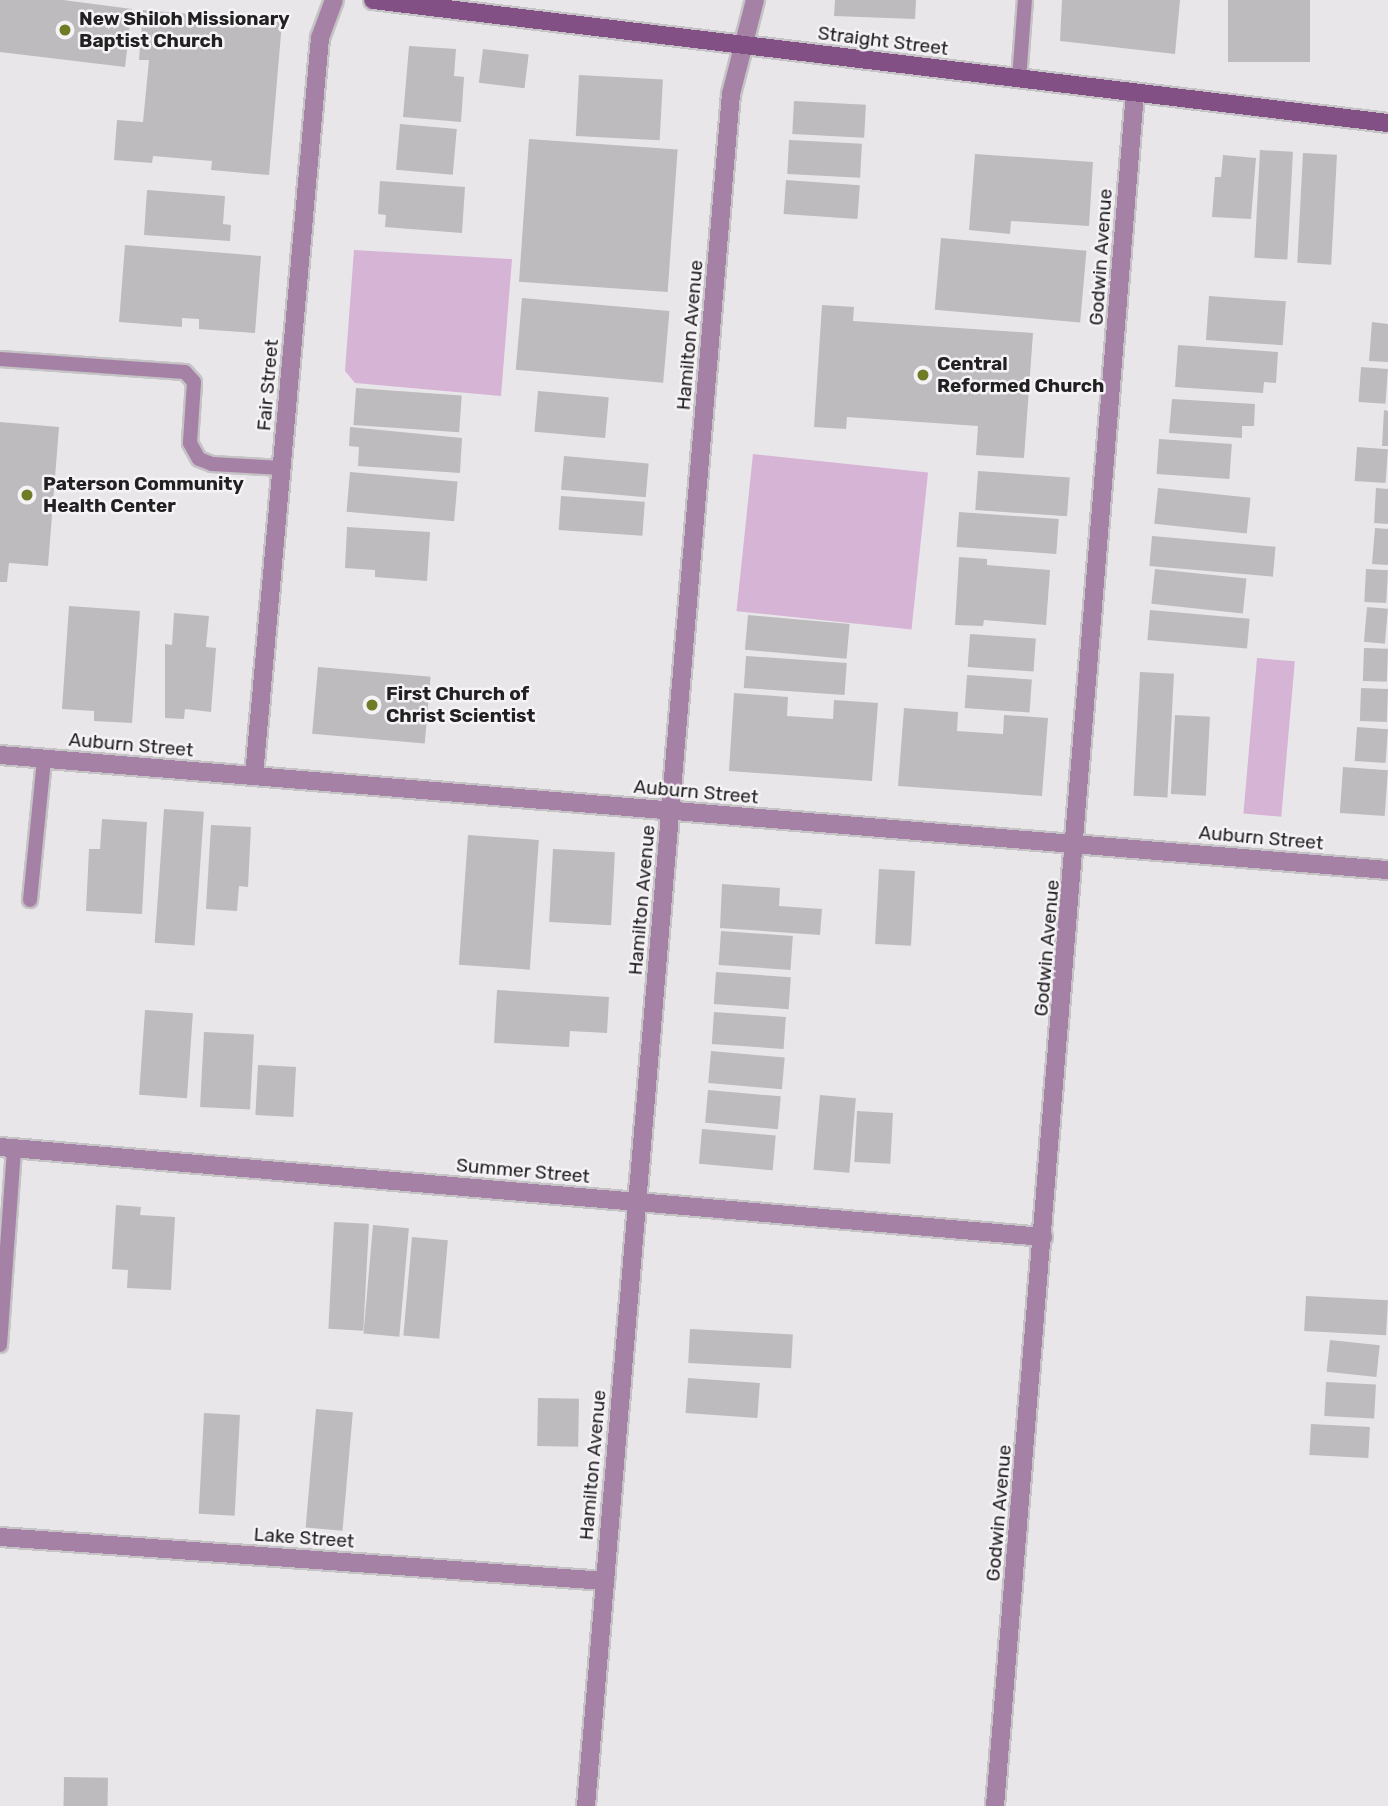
<!DOCTYPE html>
<html>
<head>
<meta charset="utf-8">
<style>
	body { margin:0 }
	#map { position:relative; width:1388px; height:1806px; overflow:hidden; background:#e9e6e9; font-family:Rubik,sans-serif }
	div>[style] { position:absolute }
	[style*='--x'] { left:calc(var(--x)*1px); top:calc(var(--y)*1px); width:calc(var(--w)*1px); rotate:calc(var(--a)*1deg) }
	.green>* { inset:0; background:#d6b4d6; transform-origin:0 0 }
	.building>* { inset:0; background:#bebbbe; transform-origin:0 0 }
	.roads { filter:drop-shadow(2px 0 #c5c3c5) drop-shadow(-2px 0 #c5c3c5) drop-shadow(0 2px #c5c3c5) drop-shadow(0 -2px #c5c3c5) }
	.service>* { height:14px; margin:-7px; padding:0 7px; transform-origin:7px; border-radius:7px; background:#a581a6 }
	.minor>* { height:18px; margin:-9px; padding:0 9px; transform-origin:9px; border-radius:9px; background:#a581a6 }
	.secondary>* { height:18px; margin:-9px; padding:0 9px; transform-origin:9px; border-radius:9px; background:#835085 }
	.dots>* { width:19px; height:19px; translate:-50% -50%; box-sizing:border-box; border:4px solid #f6f3f6; border-radius:50% }
	span { translate:-50% -50%; white-space:nowrap; text-align:center; line-height:1.15; -webkit-text-stroke:5px #f6f3f6; paint-order:stroke }
	.poi-label { font-size:19px; color:#222122; font-weight:700 }
	.left { translate:0 -50%; text-align:left }
	.street-label { font-size:19px; color:#222122 }
</style>
</head>
<body>
<div id="map">
	<div class="green">
		<i style="clip-path:polygon(354px 250px,512px 259px,501px 396px,355px 383px,345px 371px)"></i>
		<i style="left:753px;top:454px;width:176px;height:158px;rotate:6deg"></i>
		<i style="left:1257px;top:658px;width:38px;height:156px;rotate:5deg"></i>
	</div>
	<div class="building">
		<i style="clip-path:polygon(0 0,63px 0,132px 9px,125px 67px,0 52px)"></i>
		<i style="clip-path:polygon(835px 0,916px 0,915px 19px,834px 16px)"></i>
		<i style="clip-path:polygon(1062px 0,1180px 0,1175px 54px,1060px 41px)"></i>
		<i style="left:1228px;top:0;width:82px;height:62px"></i>
		<i style="clip-path:polygon(143px 10px,282px 22px,269px 175px,211px 170px,212px 161px,153px 156px,152px 163px,114px 160px,117px 120px,143px 122px,149px 60px,139px 60px)"></i>
		<i style="clip-path:polygon(409px 46px,456px 49px,454px 76px,464px 77px,461px 122px,403px 117px)"></i>
		<i style="left:483px;top:49px;width:46px;height:34px;rotate:7deg"></i>
		<i style="left:579px;top:75px;width:84px;height:61px;rotate:3deg"></i>
		<i style="left:794px;top:101px;width:72px;height:33px;rotate:3deg"></i>
		<i style="left:400px;top:124px;width:57px;height:46px;rotate:5deg"></i>
		<i style="left:529px;top:139px;width:149px;height:143px;rotate:4deg"></i>
		<i style="left:789px;top:140px;width:73px;height:34px;rotate:3deg"></i>
		<i style="left:1260px;top:150px;width:33px;height:108px;rotate:3deg"></i>
		<i style="left:1303px;top:153px;width:34px;height:110px;rotate:3deg"></i>
		<i style="clip-path:polygon(975px 154px,1093px 162px,1089px 226px,1011px 221px,1010px 234px,969px 230px)"></i>
		<i style="clip-path:polygon(1223px 155px,1256px 158px,1251px 219px,1212px 217px,1215px 177px,1221px 177px)"></i>
		<i style="left:786px;top:180px;width:74px;height:34px;rotate:4deg"></i>
		<i style="clip-path:polygon(380px 181px,465px 187px,462px 233px,385px 227px,386px 215px,378px 214px)"></i>
		<i style="clip-path:polygon(147px 190px,225px 196px,223px 224px,231px 225px,230px 241px,144px 235px)"></i>
		<i style="left:941px;top:238px;width:146px;height:72px;rotate:5deg"></i>
		<i style="clip-path:polygon(125px 245px,261px 256px,255px 333px,199px 329px,199px 319px,182px 318px,182px 327px,119px 322px)"></i>
		<i style="left:1209px;top:296px;width:77px;height:44px;rotate:4deg"></i>
		<i style="left:522px;top:298px;width:148px;height:72px;rotate:5deg"></i>
		<i style="clip-path:polygon(822px 305px,854px 307px,853px 321px,1033px 333px,1024px 458px,976px 455px,978px 426px,847px 417px,846px 429px,814px 427px)"></i>
		<i style="clip-path:polygon(1372px 322px,1388px 324px,1388px 362px,1369px 361px)"></i>
		<i style="clip-path:polygon(1178px 345px,1278px 352px,1276px 383px,1264px 382px,1263px 393px,1175px 387px)"></i>
		<i style="left:1361px;top:367px;width:27px;height:35px;rotate:4deg"></i>
		<i style="left:356px;top:388px;width:106px;height:37px;rotate:4deg"></i>
		<i style="left:538px;top:391px;width:71px;height:41px;rotate:5deg"></i>
		<i style="clip-path:polygon(1172px 399px,1255px 404px,1254px 426px,1242px 426px,1242px 438px,1169px 433px)"></i>
		<i style="clip-path:polygon(1384px 410px,1388px 411px,1388px 446px,1382px 446px)"></i>
		<i style="clip-path:polygon(0 422px,59px 427px,48px 566px,9px 563px,7px 582px,0 582px)"></i>
		<i style="clip-path:polygon(350px 427px,462px 438px,460px 473px,358px 466px,359px 447px,349px 446px)"></i>
		<i style="left:1159px;top:439px;width:73px;height:35px;rotate:4deg"></i>
		<i style="left:1357px;top:447px;width:31px;height:34px;rotate:4deg"></i>
		<i style="left:564px;top:456px;width:85px;height:34px;rotate:5deg"></i>
		<i style="left:978px;top:471px;width:92px;height:39px;rotate:4deg"></i>
		<i style="left:350px;top:472px;width:108px;height:40px;rotate:5deg"></i>
		<i style="left:1158px;top:488px;width:93px;height:36px;rotate:6deg"></i>
		<i style="clip-path:polygon(1376px 488px,1388px 489px,1388px 524px,1374px 523px)"></i>
		<i style="left:561px;top:496px;width:84px;height:34px;rotate:4deg"></i>
		<i style="left:959px;top:512px;width:100px;height:35px;rotate:4deg"></i>
		<i style="clip-path:polygon(347px 527px,430px 532px,427px 581px,375px 577px,375px 570px,345px 568px)"></i>
		<i style="clip-path:polygon(1375px 528px,1388px 529px,1388px 565px,1372px 564px)"></i>
		<i style="left:1152px;top:536px;width:124px;height:30px;rotate:5deg"></i>
		<i style="clip-path:polygon(959px 557px,987px 559px,987px 565px,1050px 570px,1046px 625px,984px 620px,983px 626px,955px 625px)"></i>
		<i style="left:1155px;top:569px;width:92px;height:35px;rotate:6deg"></i>
		<i style="left:1366px;top:569px;width:22px;height:33px;rotate:3deg"></i>
		<i style="clip-path:polygon(69px 606px,140px 611px,132px 723px,94px 721px,94px 711px,62px 709px)"></i>
		<i style="left:1367px;top:607px;width:21px;height:35px;rotate:5deg"></i>
		<i style="left:1150px;top:610px;width:100px;height:30px;rotate:5deg"></i>
		<i style="clip-path:polygon(174px 613px,209px 616px,206px 647px,216px 648px,211px 712px,185px 709px,184px 719px,165px 718px,165px 644px,172px 645px)"></i>
		<i style="left:748px;top:615px;width:102px;height:35px;rotate:5deg"></i>
		<i style="left:970px;top:634px;width:66px;height:33px;rotate:4deg"></i>
		<i style="left:1364px;top:648px;width:24px;height:33px;rotate:2deg"></i>
		<i style="left:746px;top:656px;width:101px;height:32px;rotate:4deg"></i>
		<i style="left:318px;top:667px;width:113px;height:67px;rotate:5deg"></i>
		<i style="left:1140px;top:672px;width:34px;height:124px;rotate:3deg"></i>
		<i style="left:967px;top:675px;width:65px;height:33px;rotate:4deg"></i>
		<i style="left:1361px;top:688px;width:27px;height:33px;rotate:2deg"></i>
		<i style="clip-path:polygon(734px 693px,788px 697px,787px 716px,833px 719px,834px 700px,878px 703px,872px 781px,729px 771px)"></i>
		<i style="clip-path:polygon(904px 708px,958px 712px,957px 731px,1003px 734px,1004px 715px,1048px 718px,1042px 796px,898px 786px)"></i>
		<i style="left:1175px;top:715px;width:35px;height:79px;rotate:3deg"></i>
		<i style="left:1357px;top:727px;width:31px;height:34px;rotate:4deg"></i>
		<i style="left:1343px;top:767px;width:45px;height:46px;rotate:4deg"></i>
		<i style="left:164px;top:809px;width:40px;height:134px;rotate:4deg"></i>
		<i style="clip-path:polygon(102px 819px,147px 822px,142px 914px,86px 911px,89px 849px,100px 849px)"></i>
		<i style="clip-path:polygon(211px 825px,251px 827px,248px 887px,239px 886px,237px 911px,206px 909px)"></i>
		<i style="left:468px;top:835px;width:71px;height:130px;rotate:4deg"></i>
		<i style="left:553px;top:849px;width:62px;height:73px;rotate:3deg"></i>
		<i style="left:879px;top:869px;width:36px;height:75px;rotate:3deg"></i>
		<i style="clip-path:polygon(722px 884px,780px 888px,779px 906px,822px 909px,820px 935px,720px 928px)"></i>
		<i style="left:721px;top:931px;width:72px;height:34px;rotate:4deg"></i>
		<i style="left:716px;top:972px;width:75px;height:32px;rotate:4deg"></i>
		<i style="clip-path:polygon(497px 990px,609px 997px,607px 1033px,570px 1031px,569px 1047px,494px 1043px)"></i>
		<i style="left:145px;top:1010px;width:48px;height:85px;rotate:4deg"></i>
		<i style="left:714px;top:1012px;width:72px;height:32px;rotate:4deg"></i>
		<i style="left:204px;top:1032px;width:50px;height:75px;rotate:3deg"></i>
		<i style="left:711px;top:1051px;width:74px;height:32px;rotate:5deg"></i>
		<i style="left:258px;top:1065px;width:38px;height:50px;rotate:3deg"></i>
		<i style="left:708px;top:1090px;width:73px;height:33px;rotate:5deg"></i>
		<i style="left:820px;top:1095px;width:36px;height:75px;rotate:5deg"></i>
		<i style="left:857px;top:1111px;width:36px;height:51px;rotate:3deg"></i>
		<i style="left:702px;top:1129px;width:74px;height:35px;rotate:5deg"></i>
		<i style="clip-path:polygon(116px 1205px,141px 1207px,140px 1215px,175px 1217px,171px 1290px,127px 1288px,128px 1270px,112px 1269px)"></i>
		<i style="left:334px;top:1222px;width:35px;height:107px;rotate:3deg"></i>
		<i style="left:373px;top:1225px;width:36px;height:109px;rotate:5deg"></i>
		<i style="left:412px;top:1237px;width:36px;height:99px;rotate:5deg"></i>
		<i style="left:1306px;top:1296px;width:82px;height:35px;rotate:3deg"></i>
		<i style="left:690px;top:1329px;width:103px;height:34px;rotate:3deg"></i>
		<i style="left:1330px;top:1340px;width:50px;height:32px;rotate:6deg"></i>
		<i style="left:688px;top:1378px;width:72px;height:35px;rotate:4deg"></i>
		<i style="left:1326px;top:1382px;width:50px;height:34px;rotate:3deg"></i>
		<i style="left:538px;top:1398px;width:41px;height:48px;rotate:1deg"></i>
		<i style="left:316px;top:1409px;width:37px;height:119px;rotate:5deg"></i>
		<i style="left:204px;top:1413px;width:36px;height:101px;rotate:3deg"></i>
		<i style="left:1311px;top:1424px;width:59px;height:31px;rotate:3deg"></i>
		<i style="left:64px;top:1777px;width:44px;height:29px;rotate:1deg"></i>
	</div>
	<div class="roads">
		<div class="service">
			<i style="--x:1019;--y:79;--w:79;--a:-85.7"></i>
			<i style="--x:0;--y:359;--w:185;--a:4"></i>
			<i style="--x:185;--y:372;--w:13;--a:48"></i>
			<i style="--x:194;--y:382;--w:61;--a:93.8"></i>
			<i style="--x:190;--y:443;--w:18;--a:61"></i>
			<i style="--x:199;--y:459;--w:14;--a:21"></i>
			<i style="--x:212;--y:464;--w:70;--a:3.3"></i>
			<i style="--x:30;--y:900;--w:142;--a:-84.3"></i>
			<i style="--x:0;--y:1345;--w:197;--a:-85.9"></i>
		</div>
		<div class="minor">
			<i style="--x:0;--y:755;--w:1393;--a:4.74"></i>
			<i style="--x:254;--y:776;--w:741;--a:-84.89"></i>
			<i style="--x:320;--y:38;--w:40;--a:-69.8"></i>
			<i style="--x:0;--y:1147;--w:1047;--a:4.93"></i>
			<i style="--x:0;--y:1537;--w:607;--a:4.16"></i>
			<i style="--x:586;--y:1806;--w:1718;--a:-85.16"></i>
			<i style="--x:731;--y:94;--w:97;--a:-75.7"></i>
			<i style="--x:995;--y:1806;--w:1719;--a:-85.33"></i>
		</div>
		<div class="secondary">
			<i style="--x:373;--y:0;--w:1022;--a:6.91"></i>
		</div>
	</div>
	<div class="dots">
		<i style="left:65px;top:30px;background:#717a25"></i>
		<i style="left:923px;top:375px;background:#717a25"></i>
		<i style="left:27px;top:495px;background:#717a25"></i>
		<i style="left:372px;top:705px;background:#717a25"></i>
	</div>
	<div class="poi-label">
		<span class="left" style="left:79px;top:30px">New Shiloh Missionary<br>Baptist Church</span>
		<span class="left" style="left:937px;top:375px">Central<br>Reformed Church</span>
		<span class="left" style="left:43px;top:495px">Paterson Community<br>Health Center</span>
		<span class="left" style="left:386px;top:705px">First Church of<br>Christ Scientist</span>
	</div>
	<div class="street-label">
		<span style="left:883px;top:41px;rotate:7deg">Straight Street</span>
		<span style="left:1101px;top:257px;rotate:-86deg">Godwin Avenue</span>
		<span style="left:690px;top:335px;rotate:-85deg">Hamilton Avenue</span>
		<span style="left:268px;top:385px;rotate:-85deg">Fair Street</span>
		<span style="left:131px;top:745px;rotate:5deg">Auburn Street</span>
		<span style="left:696px;top:792px;rotate:5deg">Auburn Street</span>
		<span style="left:1261px;top:838px;rotate:5deg">Auburn Street</span>
		<span style="left:642px;top:900px;rotate:-85deg">Hamilton Avenue</span>
		<span style="left:1047px;top:948px;rotate:-85deg">Godwin Avenue</span>
		<span style="left:523px;top:1171px;rotate:5deg">Summer Street</span>
		<span style="left:593px;top:1465px;rotate:-85deg">Hamilton Avenue</span>
		<span style="left:999px;top:1513px;rotate:-85deg">Godwin Avenue</span>
		<span style="left:304px;top:1538px;rotate:4deg">Lake Street</span>
	</div>
</div>
</body>
</html>
